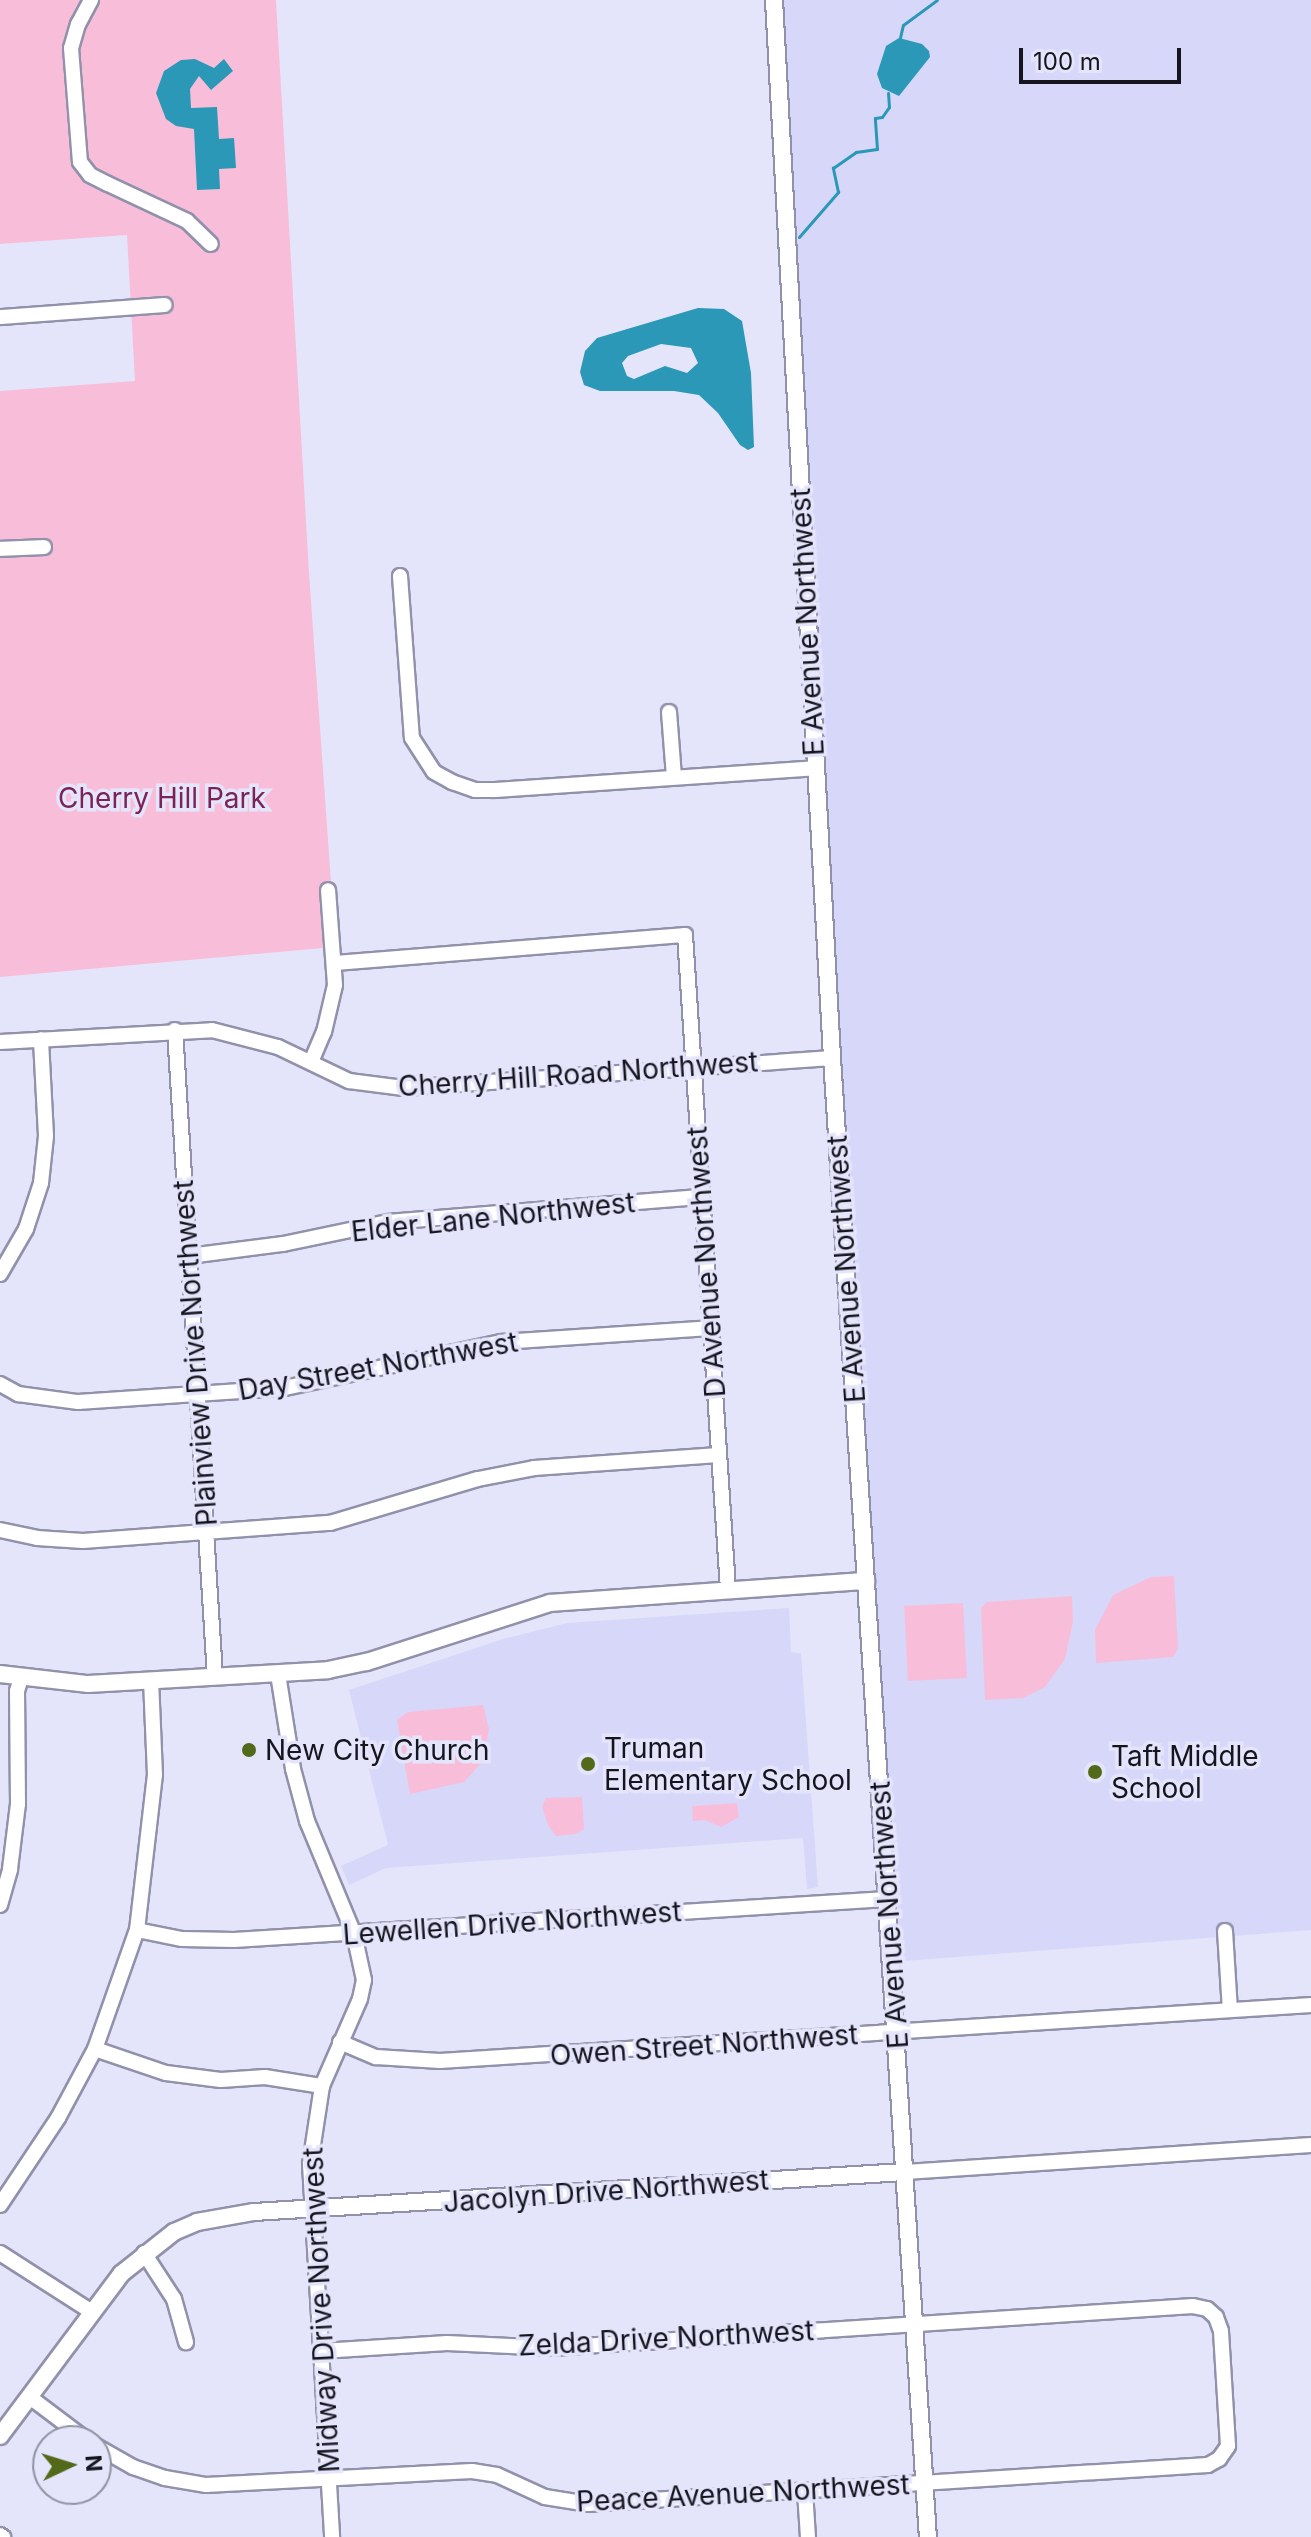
<!DOCTYPE html>
<html>
<head>
<meta charset="utf-8">
<style>
	body { margin:0 }
	#map { position:relative; width:1311px; height:2537px; overflow:hidden; background:#e4e5fb; font-family:Inter,sans-serif }
	div>[style] { position:absolute }
	[style*='--x'] { left:calc(var(--x)*1px); top:calc(var(--y)*1px); width:calc(var(--w)*1px); rotate:calc(var(--a)*1deg) }
	.built>* { inset:0; background:#d7d7fa }
	.green>* { inset:0; background:#f8bed9; transform-origin:0 0 }
	.water>* { inset:0; background:#2a98b6 }
	.stream>* { height:3px; margin:-1.5px; padding:0 1.5px; transform-origin:1.5px; border-radius:1.5px; background:#2a98b6 }
	.roads { filter:drop-shadow(2px 0 #9191ab) drop-shadow(-2px 0 #9191ab) drop-shadow(0 2px #9191ab) drop-shadow(0 -2px #9191ab) }
	.minor>* { height:14px; margin:-7px; padding:0 7px; transform-origin:7px; border-radius:7px; background:#fff }
	.tertiary>* { height:16px; margin:-8px; padding:0 8px; transform-origin:8px; border-radius:8px; background:#fff }
	.dots>* { width:22px; height:22px; translate:-50% -50%; box-sizing:border-box; border:4px solid #e4e5fb; border-radius:50% }
	span { translate:-50% -50%; white-space:nowrap; text-align:center; line-height:1.15; -webkit-text-stroke:7px #e4e5fb; paint-order:stroke }
	.street-label { font-size:28px; color:#15151f }
	.park-label { font-size:28px; color:#7b2256 }
	.poi-label { font-size:28px; color:#15151f }
	.left { translate:0 -50%; text-align:left }
	.north { position:absolute; left:32px; top:2425px; width:80px; height:80px; box-sizing:border-box; background:#e4e5fb; border:2px solid #9192a3; border-radius:50%; rotate:86deg; font-size:22px; font-weight:700; line-height:32px; text-align:center; color:#15151f }
	.north::after { content:''; display:block; margin:auto; width:28px; height:36px; background:#516918; clip-path:polygon(50% 0,100% 100%,50% 72%,0 100%) }
	.scale { position:absolute; left:1019px; top:48px; width:162px; height:36px; box-sizing:border-box; border:4px solid #15151f; border-top:0; padding-left:10px; font-size:24px; line-height:28px; white-space:nowrap; color:#15151f; -webkit-text-stroke:6px #e4e5fb; paint-order:stroke }
</style>
</head>
<body>
<div id="map">
	<div class="built">
		<i style="clip-path:polygon(774px 0,1311px 0,1311px 1930px,891px 1962px)"></i>
		<i style="clip-path:polygon(789px 1608px,791px 1652px,801px 1653px,818px 1887px,807px 1889px,803px 1838px,386px 1868px,349px 1885px,341px 1866px,388px 1845px,349px 1690px,503px 1639px,567px 1623px)"></i>
	</div>
	<div class="green">
		<i style="clip-path:polygon(0 0,276px 0,309px 573px,331px 882px,321px 885px,323px 948px,0 977px,0 391px,135px 381px,127px 235px,0 244px)"></i>
		<i style="clip-path:polygon(1174px 1576px,1178px 1649px,1173px 1657px,1096px 1663px,1095px 1630px,1113px 1595px,1151px 1577px)"></i>
		<i style="clip-path:polygon(1072px 1596px,1073px 1622px,1065px 1659px,1045px 1687px,1023px 1698px,985px 1700px,981px 1608px,987px 1602px)"></i>
		<i style="left:963px;top:1603px;width:75px;height:59px;rotate:87deg"></i>
		<i style="clip-path:polygon(483px 1705px,489px 1729px,484px 1760px,464px 1782px,410px 1794px,397px 1720px,408px 1712px)"></i>
		<i style="clip-path:polygon(582px 1797px,584px 1829px,576px 1834px,556px 1836px,548px 1825px,542px 1807px,546px 1798px)"></i>
		<i style="clip-path:polygon(737px 1803px,739px 1817px,721px 1827px,705px 1820px,693px 1821px,692px 1806px)"></i>
	</div>
	<div class="water">
		<i style="clip-path:polygon(899px 38px,922px 44px,929px 51px,930px 57px,899px 96px,882px 88px,877px 74px,886px 46px)"></i>
		<i style="clip-path:polygon(195px 59px,214px 68px,224px 59px,233px 71px,211px 90px,199px 76px,190px 89px,191px 108px,217px 107px,219px 139px,234px 138px,236px 168px,219px 169px,220px 189px,197px 190px,194px 129px,176px 126px,166px 119px,156px 93px,164px 71px,181px 60px)"></i>
		<i style="clip-path:polygon(evenodd,698px 308px,724px 309px,742px 321px,751px 373px,754px 447px,748px 450px,740px 445px,718px 413px,699px 395px,674px 391px,600px 391px,584px 385px,580px 372px,585px 351px,597px 338px,698px 308px,661px 344px,691px 348px,698px 363px,687px 373px,665px 366px,634px 379px,627px 376px,622px 363px,628px 356px,661px 344px)"></i>
	</div>
	<div class="stream">
		<i style="--x:899;--y:42;--w:17;--a:-77"></i>
		<i style="--x:903;--y:25;--w:42;--a:-36.3"></i>
		<i style="--x:799;--y:237;--w:60;--a:-49.1"></i>
		<i style="--x:838;--y:192;--w:25;--a:-102"></i>
		<i style="--x:833;--y:168;--w:28;--a:-35"></i>
		<i style="--x:856;--y:152;--w:21;--a:-8"></i>
		<i style="--x:877;--y:149;--w:31;--a:-94"></i>
		<i style="--x:875;--y:118;--w:7;--a:-8"></i>
		<i style="--x:882;--y:117;--w:12;--a:-55"></i>
		<i style="--x:889;--y:107;--w:14;--a:-94"></i>
	</div>
	<div class="roads">
		<div class="minor">
			<i style="--x:91;--y:0;--w:27;--a:118"></i>
			<i style="--x:78;--y:24;--w:25;--a:106"></i>
			<i style="--x:71;--y:48;--w:114;--a:85.5"></i>
			<i style="--x:80;--y:162;--w:16;--a:52"></i>
			<i style="--x:90;--y:175;--w:20;--a:27"></i>
			<i style="--x:108;--y:184;--w:87;--a:25.1"></i>
			<i style="--x:187;--y:221;--w:33;--a:44"></i>
			<i style="--x:0;--y:317;--w:165;--a:-4.2"></i>
			<i style="--x:0;--y:549;--w:44;--a:-2.6"></i>
			<i style="--x:400;--y:576;--w:162;--a:85.8"></i>
			<i style="--x:412;--y:738;--w:40;--a:57.1"></i>
			<i style="--x:434;--y:772;--w:21;--a:29"></i>
			<i style="--x:452;--y:782;--w:24;--a:19"></i>
			<i style="--x:475;--y:790;--w:20;--a:0"></i>
			<i style="--x:495;--y:790;--w:321;--a:-3.9"></i>
			<i style="--x:669;--y:712;--w:65;--a:85.6"></i>
			<i style="--x:336;--y:963;--w:350;--a:-4.6"></i>
			<i style="--x:685;--y:935;--w:655;--a:86.24"></i>
			<i style="--x:175;--y:1030;--w:648;--a:86.46"></i>
			<i style="--x:0;--y:1042;--w:212;--a:-3.2"></i>
			<i style="--x:212;--y:1030;--w:68;--a:14.4"></i>
			<i style="--x:278;--y:1047;--w:79;--a:25.6"></i>
			<i style="--x:349;--y:1081;--w:55;--a:7.3"></i>
			<i style="--x:404;--y:1088;--w:429;--a:-4"></i>
			<i style="--x:311;--y:1062;--w:33;--a:-67"></i>
			<i style="--x:324;--y:1032;--w:48;--a:-76.8"></i>
			<i style="--x:335;--y:985;--w:95;--a:-94.2"></i>
			<i style="--x:189;--y:1256;--w:95;--a:-7.3"></i>
			<i style="--x:283;--y:1244;--w:107;--a:-11.8"></i>
			<i style="--x:388;--y:1222;--w:315;--a:-4.6"></i>
			<i style="--x:0;--y:1274;--w:52;--a:-60"></i>
			<i style="--x:26;--y:1229;--w:48;--a:-71.9"></i>
			<i style="--x:41;--y:1183;--w:47;--a:-83.9"></i>
			<i style="--x:46;--y:1136;--w:97;--a:-93"></i>
			<i style="--x:0;--y:1384;--w:21;--a:29"></i>
			<i style="--x:18;--y:1394;--w:61;--a:7.6"></i>
			<i style="--x:78;--y:1402;--w:207;--a:-3.9"></i>
			<i style="--x:285;--y:1388;--w:221;--a:-12"></i>
			<i style="--x:501;--y:1342;--w:210;--a:-3.8"></i>
			<i style="--x:0;--y:1530;--w:38;--a:12"></i>
			<i style="--x:37;--y:1538;--w:46;--a:3.7"></i>
			<i style="--x:83;--y:1541;--w:248;--a:-4.2"></i>
			<i style="--x:330;--y:1523;--w:154;--a:-16.6"></i>
			<i style="--x:478;--y:1479;--w:57;--a:-11.1"></i>
			<i style="--x:534;--y:1468;--w:185;--a:-4"></i>
			<i style="--x:278;--y:1674;--w:96;--a:81"></i>
			<i style="--x:293;--y:1769;--w:54;--a:74.9"></i>
			<i style="--x:307;--y:1821;--w:122;--a:67.4"></i>
			<i style="--x:354;--y:1934;--w:47;--a:77.7"></i>
			<i style="--x:364;--y:1980;--w:19;--a:102"></i>
			<i style="--x:360;--y:1999;--w:95;--a:113.6"></i>
			<i style="--x:322;--y:2086;--w:79;--a:98.7"></i>
			<i style="--x:310;--y:2164;--w:374;--a:86.6"></i>
			<i style="--x:0;--y:1905;--w:37;--a:-74"></i>
			<i style="--x:10;--y:1869;--w:65;--a:-83"></i>
			<i style="--x:18;--y:1804;--w:113;--a:-90.5"></i>
			<i style="--x:17;--y:1691;--w:14;--a:-73"></i>
			<i style="--x:137;--y:1930;--w:46;--a:11.3"></i>
			<i style="--x:182;--y:1939;--w:52;--a:1.1"></i>
			<i style="--x:234;--y:1940;--w:654;--a:-3.59"></i>
			<i style="--x:1225;--y:1931;--w:79;--a:86.4"></i>
			<i style="--x:340;--y:2042;--w:39;--a:23"></i>
			<i style="--x:376;--y:2057;--w:64;--a:3.6"></i>
			<i style="--x:440;--y:2061;--w:873;--a:-3.68"></i>
			<i style="--x:95;--y:2049;--w:75;--a:18.7"></i>
			<i style="--x:166;--y:2073;--w:55;--a:7.3"></i>
			<i style="--x:221;--y:2080;--w:44;--a:-3.9"></i>
			<i style="--x:265;--y:2077;--w:58;--a:9"></i>
			<i style="--x:905;--y:2172;--w:407;--a:-3.8"></i>
			<i style="--x:0;--y:2205;--w:105;--a:-56.3"></i>
			<i style="--x:58;--y:2118;--w:78;--a:-61.8"></i>
			<i style="--x:95;--y:2049;--w:126;--a:-70.6"></i>
			<i style="--x:137;--y:1930;--w:156;--a:-83.4"></i>
			<i style="--x:155;--y:1775;--w:94;--a:-92.4"></i>
			<i style="--x:0;--y:2253;--w:109;--a:32.7"></i>
			<i style="--x:144;--y:2253;--w:55;--a:56.9"></i>
			<i style="--x:174;--y:2299;--w:45;--a:74.4"></i>
			<i style="--x:31;--y:2398;--w:71;--a:37"></i>
			<i style="--x:96;--y:2446;--w:43;--a:29.6"></i>
			<i style="--x:133;--y:2467;--w:34;--a:19"></i>
			<i style="--x:165;--y:2478;--w:42;--a:9.7"></i>
			<i style="--x:206;--y:2485;--w:266;--a:-3"></i>
			<i style="--x:472;--y:2471;--w:25;--a:9"></i>
			<i style="--x:497;--y:2475;--w:53;--a:24.6"></i>
			<i style="--x:545;--y:2497;--w:44;--a:9.2"></i>
			<i style="--x:588;--y:2504;--w:621;--a:-3.6"></i>
			<i style="--x:1208;--y:2465;--w:13;--a:-29"></i>
			<i style="--x:1219;--y:2459;--w:16;--a:-55"></i>
			<i style="--x:1228;--y:2446;--w:115;--a:-93.5"></i>
			<i style="--x:1221;--y:2331;--w:15;--a:-110"></i>
			<i style="--x:1216;--y:2317;--w:12;--a:-138"></i>
			<i style="--x:1207;--y:2309;--w:14;--a:-168"></i>
			<i style="--x:1193;--y:2306;--w:642;--a:176.25"></i>
			<i style="--x:552;--y:2348;--w:105;--a:-177.3"></i>
			<i style="--x:447;--y:2343;--w:126;--a:176.4"></i>
			<i style="--x:805;--y:2491;--w:46;--a:86.3"></i>
			<i style="--x:0;--y:2535;--w:4;--a:34"></i>
		</div>
		<div class="tertiary">
			<i style="--x:774;--y:0;--w:1060;--a:86.86"></i>
			<i style="--x:832;--y:1058;--w:1482;--a:86.29"></i>
			<i style="--x:0;--y:1674;--w:89;--a:6.5"></i>
			<i style="--x:88;--y:1684;--w:240;--a:-3.3"></i>
			<i style="--x:328;--y:1670;--w:40;--a:-12"></i>
			<i style="--x:367;--y:1662;--w:192;--a:-17.9"></i>
			<i style="--x:550;--y:1603;--w:317;--a:-4"></i>
			<i style="--x:0;--y:2436;--w:202;--a:-53.2"></i>
			<i style="--x:121;--y:2274;--w:68;--a:-38.4"></i>
			<i style="--x:174;--y:2232;--w:25;--a:-23"></i>
			<i style="--x:197;--y:2222;--w:58;--a:-10"></i>
			<i style="--x:254;--y:2212;--w:652;--a:-3.52"></i>
		</div>
	</div>
	<div class="dots">
		<i style="left:249px;top:1750px;background:#516918"></i>
		<i style="left:588px;top:1764px;background:#516918"></i>
		<i style="left:1095px;top:1772px;background:#516918"></i>
	</div>
	<div class="street-label">
		<span style="left:807px;top:622px;rotate:-93deg">E Avenue Northwest</span>
		<span style="left:578px;top:1074px;rotate:-4deg">Cherry Hill Road Northwest</span>
		<span style="left:493px;top:1217px;rotate:-6deg">Elder Lane Northwest</span>
		<span style="left:706px;top:1262px;rotate:-94deg">D Avenue Northwest</span>
		<span style="left:846px;top:1269px;rotate:-94deg">E Avenue Northwest</span>
		<span style="left:195px;top:1353px;rotate:-94deg">Plainview Drive Northwest</span>
		<span style="left:378px;top:1366px;rotate:-10deg">Day Street Northwest</span>
		<span style="left:889px;top:1915px;rotate:-94deg">E Avenue Northwest</span>
		<span style="left:512px;top:1923px;rotate:-4deg">Lewellen Drive Northwest</span>
		<span style="left:704px;top:2045px;rotate:-4deg">Owen Street Northwest</span>
		<span style="left:606px;top:2191px;rotate:-4deg">Jacolyn Drive Northwest</span>
		<span style="left:321px;top:2310px;rotate:-93deg">Midway Drive Northwest</span>
		<span style="left:666px;top:2338px;rotate:-3deg">Zelda Drive Northwest</span>
		<span style="left:743px;top:2493px;rotate:-3deg">Peace Avenue Northwest</span>
	</div>
	<div class="park-label">
		<span style="left:162px;top:798px">Cherry Hill Park</span>
	</div>
	<div class="poi-label">
		<span class="left" style="left:604px;top:1764px">Truman<br>Elementary School</span>
		<span class="left" style="left:265px;top:1750px">New City Church</span>
		<span class="left" style="left:1111px;top:1772px">Taft Middle<br>School</span>
	</div>
	<div class="north">N</div>
	<div class="scale">100 m</div>
</div>
</body>
</html>
